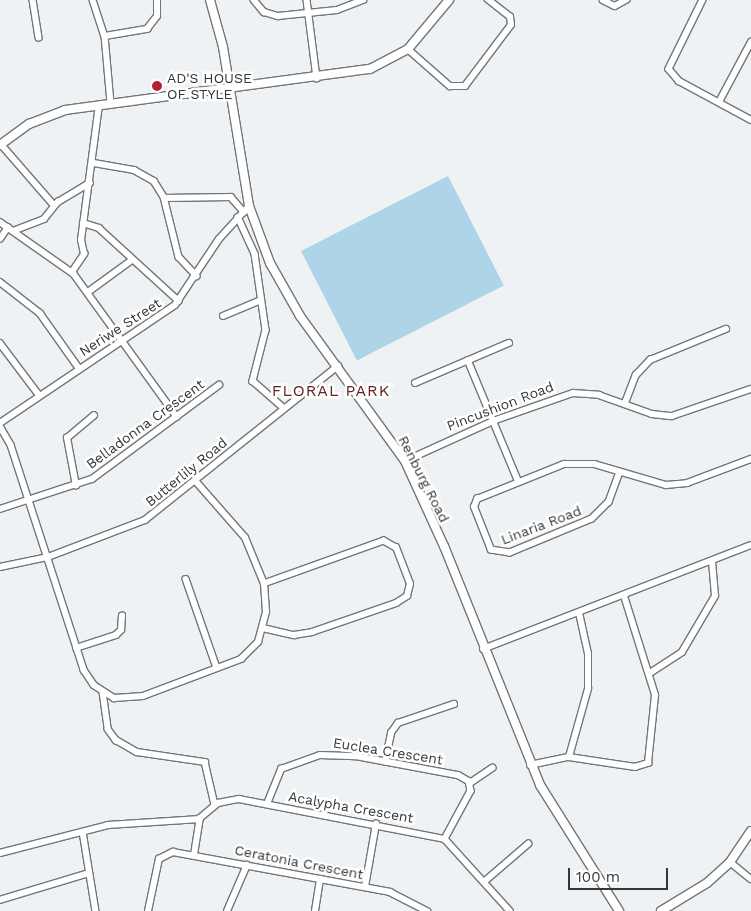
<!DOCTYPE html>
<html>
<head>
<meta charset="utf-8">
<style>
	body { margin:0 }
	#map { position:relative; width:751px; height:911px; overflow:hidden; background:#eef2f4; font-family:"Work Sans",sans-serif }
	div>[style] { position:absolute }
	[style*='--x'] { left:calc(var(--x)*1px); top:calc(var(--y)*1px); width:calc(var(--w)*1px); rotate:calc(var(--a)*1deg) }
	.green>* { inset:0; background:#add4e7; transform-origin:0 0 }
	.roads { filter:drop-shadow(1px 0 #737678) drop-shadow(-1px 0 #737678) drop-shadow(0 1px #737678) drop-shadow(0 -1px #737678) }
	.minor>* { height:5.5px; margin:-2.75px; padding:0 2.75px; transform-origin:2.75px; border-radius:2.75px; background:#fff }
	.tertiary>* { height:8px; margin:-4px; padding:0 4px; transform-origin:4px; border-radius:4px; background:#fff }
	.dots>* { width:14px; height:14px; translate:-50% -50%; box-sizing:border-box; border:2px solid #fff; border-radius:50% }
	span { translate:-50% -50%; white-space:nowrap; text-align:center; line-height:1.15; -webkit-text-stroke:5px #fff; paint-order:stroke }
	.poi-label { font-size:14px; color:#353737 }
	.left { translate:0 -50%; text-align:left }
	.street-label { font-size:14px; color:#353737 }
	.quarter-label { font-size:16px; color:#662024; letter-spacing:1px }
	.scale { position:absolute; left:568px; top:868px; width:100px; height:22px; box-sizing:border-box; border:2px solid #353737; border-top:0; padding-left:6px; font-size:15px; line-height:18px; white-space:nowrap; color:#353737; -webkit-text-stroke:4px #fff; paint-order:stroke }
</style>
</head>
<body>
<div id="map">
	<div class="green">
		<i style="left:448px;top:176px;width:123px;height:165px;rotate:63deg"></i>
	</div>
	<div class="roads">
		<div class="minor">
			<i style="--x:33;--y:0;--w:38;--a:81"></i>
			<i style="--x:93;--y:0;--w:38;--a:72"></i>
			<i style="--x:105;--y:36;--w:67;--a:84.9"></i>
			<i style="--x:254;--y:0;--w:16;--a:50"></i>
			<i style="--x:264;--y:12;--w:15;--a:16"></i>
			<i style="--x:278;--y:16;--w:59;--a:-5.8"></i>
			<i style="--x:337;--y:10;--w:28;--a:-21"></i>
			<i style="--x:307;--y:0;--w:79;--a:82.7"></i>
			<i style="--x:603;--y:0;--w:13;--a:27"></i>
			<i style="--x:615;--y:6;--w:13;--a:-29"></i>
			<i style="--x:703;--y:0;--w:77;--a:116.2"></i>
			<i style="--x:669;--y:69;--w:16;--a:50"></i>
			<i style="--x:679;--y:81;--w:82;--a:28.4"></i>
			<i style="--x:105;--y:36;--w:43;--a:-9.5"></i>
			<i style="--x:147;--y:29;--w:16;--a:-52"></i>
			<i style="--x:157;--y:16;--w:16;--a:-90"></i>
			<i style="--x:408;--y:49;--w:56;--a:41.4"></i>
			<i style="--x:450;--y:86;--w:15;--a:0"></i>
			<i style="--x:465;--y:86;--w:76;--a:-53"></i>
			<i style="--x:511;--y:25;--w:8;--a:-97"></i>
			<i style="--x:510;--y:17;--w:28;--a:-142"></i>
			<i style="--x:719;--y:102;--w:68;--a:-61.9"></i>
			<i style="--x:1;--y:144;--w:81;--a:49"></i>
			<i style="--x:94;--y:163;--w:41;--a:9.9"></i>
			<i style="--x:134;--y:170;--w:23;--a:29"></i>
			<i style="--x:154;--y:181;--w:19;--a:58"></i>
			<i style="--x:164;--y:197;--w:62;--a:76"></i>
			<i style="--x:179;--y:257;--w:26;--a:47"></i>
			<i style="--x:165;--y:198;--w:66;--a:-0.9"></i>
			<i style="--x:231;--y:197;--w:20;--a:49"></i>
			<i style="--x:238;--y:217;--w:41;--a:65.3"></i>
			<i style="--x:255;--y:254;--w:77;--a:81.8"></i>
			<i style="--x:266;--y:330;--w:53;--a:104.3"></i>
			<i style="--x:253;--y:381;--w:41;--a:41.1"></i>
			<i style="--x:0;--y:222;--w:90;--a:35.1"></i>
			<i style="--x:74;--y:274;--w:176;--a:54.2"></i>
			<i style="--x:83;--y:223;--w:17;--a:17"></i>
			<i style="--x:99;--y:228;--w:108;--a:42.4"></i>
			<i style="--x:13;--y:231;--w:33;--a:-21"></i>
			<i style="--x:44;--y:219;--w:22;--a:-51"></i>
			<i style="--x:58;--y:202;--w:37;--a:-31"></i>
			<i style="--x:0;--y:239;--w:14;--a:-56"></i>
			<i style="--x:72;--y:272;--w:22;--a:-56"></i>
			<i style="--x:84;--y:254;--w:14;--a:-102"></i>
			<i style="--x:81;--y:240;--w:136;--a:-82.4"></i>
			<i style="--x:0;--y:282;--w:51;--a:37.8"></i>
			<i style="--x:40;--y:313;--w:67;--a:54.7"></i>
			<i style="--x:88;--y:292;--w:54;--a:-36"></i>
			<i style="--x:223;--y:316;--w:41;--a:-22.8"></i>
			<i style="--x:0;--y:343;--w:66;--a:53"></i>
			<i style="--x:468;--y:360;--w:130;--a:67.4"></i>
			<i style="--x:415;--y:383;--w:102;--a:-23.1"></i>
			<i style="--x:625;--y:403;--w:30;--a:-69"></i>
			<i style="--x:636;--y:375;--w:21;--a:-47"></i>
			<i style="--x:650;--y:360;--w:82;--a:-22.2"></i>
			<i style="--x:0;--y:423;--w:211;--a:-34"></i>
			<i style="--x:175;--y:305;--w:79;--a:-56.3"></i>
			<i style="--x:219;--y:239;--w:45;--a:-47.7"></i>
			<i style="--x:0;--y:426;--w:22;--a:60"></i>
			<i style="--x:11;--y:445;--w:237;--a:72"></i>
			<i style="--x:84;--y:670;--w:18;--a:56"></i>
			<i style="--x:94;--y:685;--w:24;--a:33"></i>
			<i style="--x:114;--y:698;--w:29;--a:-4"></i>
			<i style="--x:143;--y:696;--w:105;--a:-20.7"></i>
			<i style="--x:241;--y:659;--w:24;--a:-45"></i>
			<i style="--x:258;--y:642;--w:31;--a:-75"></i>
			<i style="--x:266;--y:612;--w:28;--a:-94"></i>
			<i style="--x:264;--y:584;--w:50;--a:-112.4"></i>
			<i style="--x:245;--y:538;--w:74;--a:-131.2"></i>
			<i style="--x:405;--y:461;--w:97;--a:-24.4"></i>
			<i style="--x:493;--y:421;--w:85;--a:-19.3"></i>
			<i style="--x:573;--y:393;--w:26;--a:4"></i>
			<i style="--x:599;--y:395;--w:56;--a:19.7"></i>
			<i style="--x:652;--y:414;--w:20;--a:6"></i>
			<i style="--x:672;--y:416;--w:83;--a:-18.9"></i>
			<i style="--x:620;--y:472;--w:32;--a:110"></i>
			<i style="--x:609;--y:502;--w:24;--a:135"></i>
			<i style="--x:592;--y:519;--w:89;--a:157.5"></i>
			<i style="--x:510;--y:553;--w:19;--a:-171"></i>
			<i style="--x:491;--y:550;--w:46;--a:-111.6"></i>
			<i style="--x:474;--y:507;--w:9;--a:-69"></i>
			<i style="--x:477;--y:499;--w:94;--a:-21.9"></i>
			<i style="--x:564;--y:464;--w:30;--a:0"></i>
			<i style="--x:594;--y:464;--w:75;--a:16.3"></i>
			<i style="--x:666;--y:485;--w:21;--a:-5"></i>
			<i style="--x:687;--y:483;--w:68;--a:-20.6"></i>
			<i style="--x:76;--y:486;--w:49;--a:-100.6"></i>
			<i style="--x:67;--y:438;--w:35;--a:-40"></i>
			<i style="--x:0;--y:509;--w:97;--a:-18.1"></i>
			<i style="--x:92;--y:479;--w:158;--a:-36.5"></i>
			<i style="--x:0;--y:567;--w:49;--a:-11.8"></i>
			<i style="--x:48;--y:557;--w:104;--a:-20.9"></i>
			<i style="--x:145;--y:520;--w:247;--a:-38.6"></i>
			<i style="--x:186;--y:579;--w:94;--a:70.8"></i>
			<i style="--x:263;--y:628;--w:32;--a:13"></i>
			<i style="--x:294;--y:635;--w:18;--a:-9"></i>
			<i style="--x:312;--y:632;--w:89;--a:-19"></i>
			<i style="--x:396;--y:603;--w:13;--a:-32"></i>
			<i style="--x:407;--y:596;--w:12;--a:-76"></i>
			<i style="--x:410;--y:584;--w:39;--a:-111"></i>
			<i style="--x:396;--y:548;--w:14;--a:-150"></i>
			<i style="--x:384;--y:541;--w:127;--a:160.3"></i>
			<i style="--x:76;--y:648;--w:42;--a:-18"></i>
			<i style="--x:116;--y:635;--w:7;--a:-45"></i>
			<i style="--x:121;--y:630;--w:14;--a:-86"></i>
			<i style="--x:483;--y:649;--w:287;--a:-21.2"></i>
			<i style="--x:650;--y:673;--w:38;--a:-33"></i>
			<i style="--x:682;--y:652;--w:65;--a:-59.5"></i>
			<i style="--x:715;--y:596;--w:35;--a:-95"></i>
			<i style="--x:103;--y:692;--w:37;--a:82"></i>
			<i style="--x:108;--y:729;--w:14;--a:54"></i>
			<i style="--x:116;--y:740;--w:24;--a:30"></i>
			<i style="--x:137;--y:752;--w:69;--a:8.4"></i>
			<i style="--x:205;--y:762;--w:44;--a:76.9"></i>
			<i style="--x:569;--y:757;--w:71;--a:-74.4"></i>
			<i style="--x:588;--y:689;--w:35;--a:-90"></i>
			<i style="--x:588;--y:654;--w:42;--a:-102.4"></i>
			<i style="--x:385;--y:762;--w:30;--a:-78"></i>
			<i style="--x:391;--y:733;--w:12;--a:-55"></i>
			<i style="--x:398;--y:723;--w:59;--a:-18.7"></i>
			<i style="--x:530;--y:765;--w:40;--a:-12"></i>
			<i style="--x:569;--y:757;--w:67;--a:8.6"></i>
			<i style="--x:635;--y:767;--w:14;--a:-17"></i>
			<i style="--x:648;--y:763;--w:68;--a:-84.1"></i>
			<i style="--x:655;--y:695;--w:104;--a:-107.4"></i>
			<i style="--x:470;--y:783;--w:27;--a:-34"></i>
			<i style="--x:267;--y:804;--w:38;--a:-68"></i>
			<i style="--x:281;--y:769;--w:41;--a:-19.7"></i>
			<i style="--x:320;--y:755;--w:36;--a:2"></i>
			<i style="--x:356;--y:756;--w:104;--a:10.6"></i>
			<i style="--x:458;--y:775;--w:13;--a:29"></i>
			<i style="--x:469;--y:781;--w:10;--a:79"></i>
			<i style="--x:471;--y:791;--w:55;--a:118.4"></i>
			<i style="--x:83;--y:832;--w:80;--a:80.7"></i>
			<i style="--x:0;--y:853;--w:112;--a:-14.5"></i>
			<i style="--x:108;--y:825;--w:92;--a:-3.7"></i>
			<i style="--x:194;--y:855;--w:37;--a:-81"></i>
			<i style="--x:200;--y:818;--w:23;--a:-40"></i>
			<i style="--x:218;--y:803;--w:21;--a:-11"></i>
			<i style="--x:239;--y:799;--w:210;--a:11"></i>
			<i style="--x:445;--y:839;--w:97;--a:47.9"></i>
			<i style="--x:730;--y:862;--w:27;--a:39"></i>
			<i style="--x:485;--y:881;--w:57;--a:-40.7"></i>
			<i style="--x:365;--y:887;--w:64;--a:-80.1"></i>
			<i style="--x:0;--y:900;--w:93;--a:-16.9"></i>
			<i style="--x:148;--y:911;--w:53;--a:-78.1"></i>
			<i style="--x:159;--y:859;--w:16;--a:-27"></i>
			<i style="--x:173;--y:852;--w:221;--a:10.4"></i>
			<i style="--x:390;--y:892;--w:42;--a:27.2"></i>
			<i style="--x:227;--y:911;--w:50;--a:-66.5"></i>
			<i style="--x:315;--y:911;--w:32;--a:-81"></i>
		</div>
		<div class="tertiary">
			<i style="--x:210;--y:0;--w:49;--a:74.5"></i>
			<i style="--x:223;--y:47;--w:161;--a:80.7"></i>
			<i style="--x:249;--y:206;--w:61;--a:69.8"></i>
			<i style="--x:270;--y:263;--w:61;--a:60.5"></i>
			<i style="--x:300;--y:316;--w:179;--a:54.1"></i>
			<i style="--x:405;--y:461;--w:94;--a:65.4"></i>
			<i style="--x:444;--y:546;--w:258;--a:68.1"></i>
			<i style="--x:540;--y:785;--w:149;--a:57.9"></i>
			<i style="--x:0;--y:145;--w:36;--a:-36"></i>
			<i style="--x:29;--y:124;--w:39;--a:-21"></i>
			<i style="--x:65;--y:110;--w:308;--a:-7.7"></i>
			<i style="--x:370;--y:69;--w:43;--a:-27.8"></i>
			<i style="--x:408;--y:49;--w:64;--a:-50.1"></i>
			<i style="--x:661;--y:911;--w:54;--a:-31.3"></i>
			<i style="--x:707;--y:883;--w:31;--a:-42"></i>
			<i style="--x:730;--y:862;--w:37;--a:-56"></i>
		</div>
	</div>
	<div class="dots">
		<i style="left:157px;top:86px;background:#b32034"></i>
	</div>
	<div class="poi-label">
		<span class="left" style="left:167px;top:86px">AD'S HOUSE<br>OF STYLE</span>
	</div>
	<div class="street-label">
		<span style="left:120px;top:327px;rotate:-33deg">Neriwe Street</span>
		<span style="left:500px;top:406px;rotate:-21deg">Pincushion Road</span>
		<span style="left:145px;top:424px;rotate:-36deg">Belladonna Crescent</span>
		<span style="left:186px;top:472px;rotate:-39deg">Butterlily Road</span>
		<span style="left:424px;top:479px;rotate:63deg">Renburg Road</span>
		<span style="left:541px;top:525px;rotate:-21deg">Linaria Road</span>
		<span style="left:388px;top:751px;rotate:9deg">Euclea Crescent</span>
		<span style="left:351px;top:807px;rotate:10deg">Acalypha Crescent</span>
		<span style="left:299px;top:862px;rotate:11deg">Ceratonia Crescent</span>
	</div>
	<div class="quarter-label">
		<span style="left:331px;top:391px">FLORAL PARK</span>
	</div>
	<div class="scale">100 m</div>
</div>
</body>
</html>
